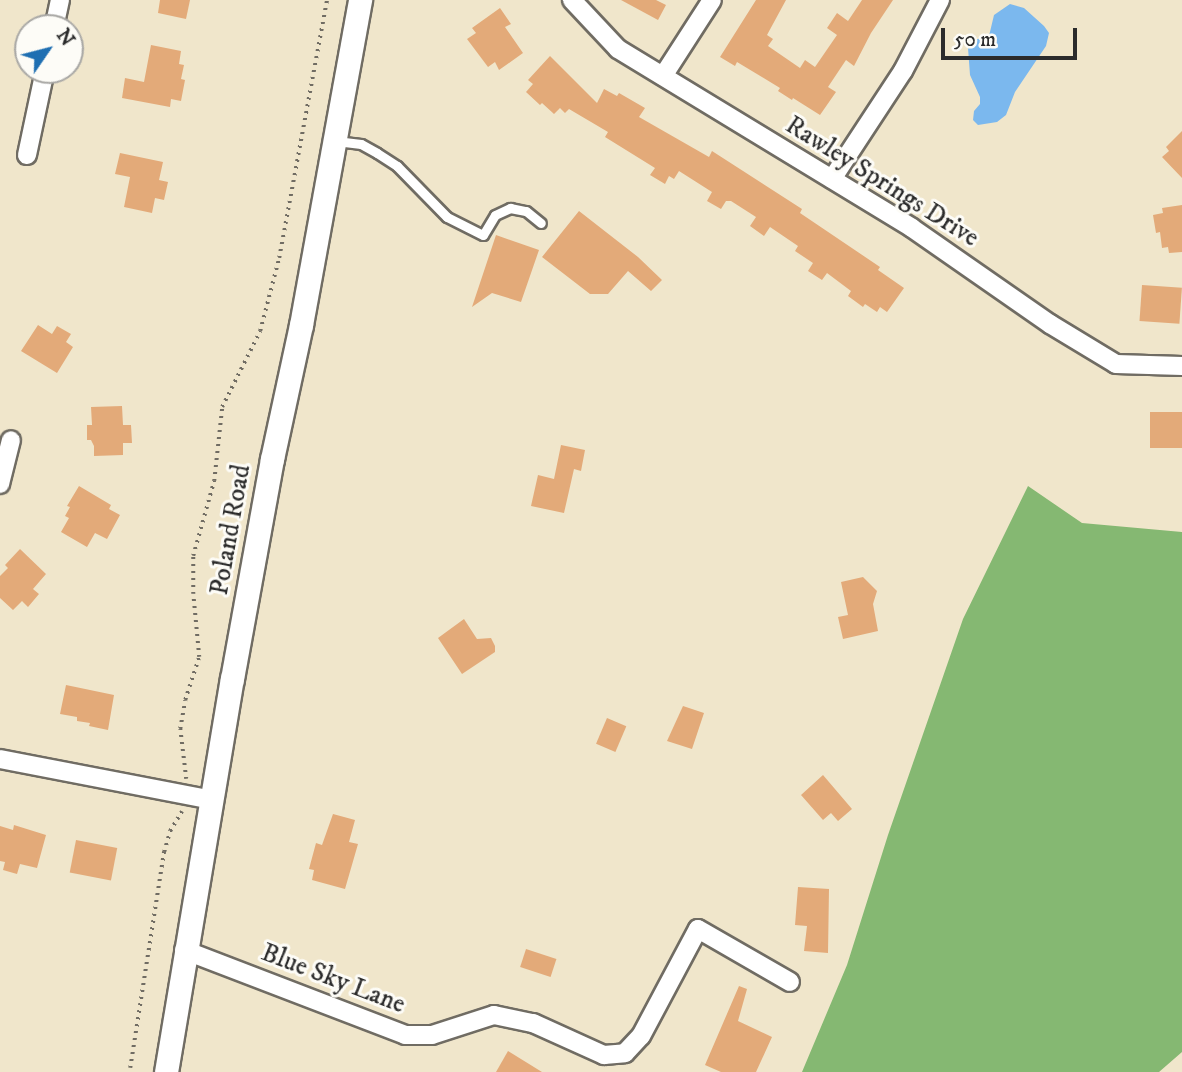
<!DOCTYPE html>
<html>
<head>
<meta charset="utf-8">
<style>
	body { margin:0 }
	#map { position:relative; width:1182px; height:1072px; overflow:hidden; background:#f0e6cb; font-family:"IM FELL DW Pica",serif }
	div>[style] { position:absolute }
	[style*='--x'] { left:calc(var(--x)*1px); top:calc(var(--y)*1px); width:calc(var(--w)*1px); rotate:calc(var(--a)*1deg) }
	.forest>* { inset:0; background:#85b872 }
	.water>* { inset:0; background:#7bb8ee }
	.building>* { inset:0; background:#e3aa79; transform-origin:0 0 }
	.path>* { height:3.5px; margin-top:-1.75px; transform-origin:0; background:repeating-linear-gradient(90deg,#706c63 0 2px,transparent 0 7px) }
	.roads { filter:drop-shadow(2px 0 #706c63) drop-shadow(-2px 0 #706c63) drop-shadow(0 2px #706c63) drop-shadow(0 -2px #706c63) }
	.service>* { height:9px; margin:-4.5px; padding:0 4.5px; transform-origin:4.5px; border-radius:4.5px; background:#fff }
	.minor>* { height:18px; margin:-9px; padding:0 9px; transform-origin:9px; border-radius:9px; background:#fff }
	.tertiary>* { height:23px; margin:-11.5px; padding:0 11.5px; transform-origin:11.5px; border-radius:11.5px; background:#fff }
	span { translate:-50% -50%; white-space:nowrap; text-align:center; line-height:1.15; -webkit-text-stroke:6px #fdfcf7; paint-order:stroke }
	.street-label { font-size:26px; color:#2b2b2b }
	.north { position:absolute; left:14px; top:14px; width:70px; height:70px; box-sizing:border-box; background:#fdfcf7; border:2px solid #a9a8a5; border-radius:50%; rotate:55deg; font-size:19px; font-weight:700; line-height:28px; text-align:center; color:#2b2b2b }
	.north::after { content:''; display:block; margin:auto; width:24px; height:32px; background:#1f6fb2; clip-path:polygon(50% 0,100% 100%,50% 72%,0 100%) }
	.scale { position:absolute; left:941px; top:28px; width:136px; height:32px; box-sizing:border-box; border:4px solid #2b2b2b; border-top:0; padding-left:9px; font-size:21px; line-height:24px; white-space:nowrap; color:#2b2b2b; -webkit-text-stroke:5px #fdfcf7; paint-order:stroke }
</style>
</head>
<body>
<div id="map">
	<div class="forest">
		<i style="clip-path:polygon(1028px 486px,1082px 523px,1182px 532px,1182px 1052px,1159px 1072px,802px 1072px,847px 965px,888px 835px,963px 619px)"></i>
	</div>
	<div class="water">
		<i style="clip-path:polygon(1010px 4px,1024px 8px,1044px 26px,1049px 33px,1046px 46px,1015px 92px,1006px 115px,997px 122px,978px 125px,973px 120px,974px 111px,980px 104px,980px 97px,970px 75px,968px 48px,974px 40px,989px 36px,994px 15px)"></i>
	</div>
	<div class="building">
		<i style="clip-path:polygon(160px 0,190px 0,186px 19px,158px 13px)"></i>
		<i style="clip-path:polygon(621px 0,656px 0,666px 5px,658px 20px)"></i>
		<i style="clip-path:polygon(756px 0,786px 0,767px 35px,773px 39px,768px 46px,800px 68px,805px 60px,815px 67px,837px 35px,827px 28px,837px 13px,848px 21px,862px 0,893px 0,871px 33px,854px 66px,846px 60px,828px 87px,836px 92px,820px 115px,793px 98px,792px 100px,778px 91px,780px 88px,737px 62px,735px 66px,720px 57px)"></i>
		<i style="clip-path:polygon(500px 8px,511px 24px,505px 27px,523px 53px,499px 70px,495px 62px,488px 67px,467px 39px,476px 33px,472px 28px)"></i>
		<i style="clip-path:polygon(151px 45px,181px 51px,179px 64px,184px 65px,181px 79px,185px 80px,181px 101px,171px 99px,170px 107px,122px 98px,125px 78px,144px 82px)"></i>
		<i style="clip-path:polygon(550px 56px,597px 103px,604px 89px,617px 96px,619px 93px,645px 108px,639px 117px,709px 157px,712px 151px,802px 209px,800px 213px,880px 267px,878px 270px,904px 288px,887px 312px,880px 307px,877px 312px,865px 304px,863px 307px,848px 296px,851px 291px,827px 273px,822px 280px,808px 271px,813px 263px,795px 251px,798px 246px,770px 227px,764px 236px,750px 226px,756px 217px,731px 201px,726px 201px,721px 209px,707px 201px,712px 192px,679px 171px,674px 179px,669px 176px,665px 184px,650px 175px,655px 168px,605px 137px,608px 132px,569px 109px,565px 113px,560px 108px,554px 114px,542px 103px,540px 105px,526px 92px,533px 84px,528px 80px)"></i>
		<i style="clip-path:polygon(1182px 131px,1182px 178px,1162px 157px,1169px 151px,1166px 147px)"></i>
		<i style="clip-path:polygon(120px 153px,163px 162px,159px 180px,168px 182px,164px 200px,155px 198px,152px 213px,124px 207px,130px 177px,115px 174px)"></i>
		<i style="clip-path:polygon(1182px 205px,1182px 252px,1169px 253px,1168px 247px,1162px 248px,1160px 232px,1156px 233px,1153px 215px,1163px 213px,1162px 208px)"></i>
		<i style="clip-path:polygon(579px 211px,638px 257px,662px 280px,651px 291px,628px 271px,608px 294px,590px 294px,542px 257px)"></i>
		<i style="clip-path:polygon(496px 235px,539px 250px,521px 302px,492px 293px,472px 307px)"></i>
		<i style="left:1142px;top:285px;width:40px;height:36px;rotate:4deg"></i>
		<i style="clip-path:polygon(38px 325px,52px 334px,57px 326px,71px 334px,66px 342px,73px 347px,57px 373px,21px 351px)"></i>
		<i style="clip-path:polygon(122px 406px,123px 425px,131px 425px,132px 443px,123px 443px,123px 455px,94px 456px,94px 446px,91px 440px,87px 440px,87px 425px,92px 425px,91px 407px)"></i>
		<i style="left:1182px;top:412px;width:36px;height:32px;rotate:90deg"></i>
		<i style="clip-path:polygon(561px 445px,585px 450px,581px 471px,574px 469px,564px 513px,531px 506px,538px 475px,554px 479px)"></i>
		<i style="clip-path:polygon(79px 486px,111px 505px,109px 509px,120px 515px,107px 539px,95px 533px,87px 547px,61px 532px,69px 518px,65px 516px,70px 507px,67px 506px)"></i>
		<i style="clip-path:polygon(20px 549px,46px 574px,33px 589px,39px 594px,28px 607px,22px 601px,13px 610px,0 598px,0 576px,8px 568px,5px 565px)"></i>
		<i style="clip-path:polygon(863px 577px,877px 591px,873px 604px,878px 631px,843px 639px,838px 617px,848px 615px,841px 582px)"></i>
		<i style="clip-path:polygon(464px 619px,477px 639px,491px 638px,495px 646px,495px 652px,462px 674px,438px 638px)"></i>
		<i style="clip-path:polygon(66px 685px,114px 695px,108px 730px,89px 726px,90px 723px,77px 721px,77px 717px,60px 714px)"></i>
		<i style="clip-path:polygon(683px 706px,704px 713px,692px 749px,667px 741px)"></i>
		<i style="left:607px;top:718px;width:21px;height:28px;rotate:23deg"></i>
		<i style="clip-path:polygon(823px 775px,852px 809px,838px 821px,831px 813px,823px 820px,801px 795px)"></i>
		<i style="clip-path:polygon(333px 814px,355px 820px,349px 842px,358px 844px,345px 889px,312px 880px,314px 870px,309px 869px,316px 843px,322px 845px)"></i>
		<i style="clip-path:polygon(14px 825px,46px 835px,37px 868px,20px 864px,17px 874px,3px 870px,5px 862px,0 861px,0 826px,13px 830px)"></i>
		<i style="left:76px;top:840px;width:42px;height:33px;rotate:11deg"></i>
		<i style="clip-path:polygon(798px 887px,829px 889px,828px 953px,804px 951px,807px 926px,795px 925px)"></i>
		<i style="left:526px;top:949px;width:32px;height:19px;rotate:18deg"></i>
		<i style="clip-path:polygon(739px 986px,747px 989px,738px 1021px,772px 1037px,756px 1072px,721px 1072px,705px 1065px)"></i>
		<i style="clip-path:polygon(508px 1051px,542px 1072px,496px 1072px)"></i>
	</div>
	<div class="path">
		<i style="--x:186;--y:779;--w:50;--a:-96.8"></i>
		<i style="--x:180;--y:729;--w:29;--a:-80"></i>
		<i style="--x:185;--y:700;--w:45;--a:-72"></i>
		<i style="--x:199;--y:657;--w:63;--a:-95.4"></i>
		<i style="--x:193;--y:594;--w:38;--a:-90"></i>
		<i style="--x:193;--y:556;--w:78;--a:-74.4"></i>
		<i style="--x:214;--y:481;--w:74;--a:-83.8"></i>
		<i style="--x:222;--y:407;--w:85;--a:-63.4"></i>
		<i style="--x:260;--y:331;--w:75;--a:-75.4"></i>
		<i style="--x:279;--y:258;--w:262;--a:-79.5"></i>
		<i style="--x:130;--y:1068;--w:219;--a:-81.1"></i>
		<i style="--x:164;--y:852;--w:22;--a:-74"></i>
		<i style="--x:170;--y:831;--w:23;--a:-59"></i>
	</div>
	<div class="roads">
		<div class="service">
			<i style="--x:336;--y:141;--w:25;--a:7"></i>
			<i style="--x:361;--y:144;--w:18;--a:29"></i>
			<i style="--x:377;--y:153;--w:24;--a:33"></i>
			<i style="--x:397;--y:166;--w:71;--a:45.6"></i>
			<i style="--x:447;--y:217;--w:40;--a:26.6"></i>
			<i style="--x:483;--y:235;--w:23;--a:-59"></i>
			<i style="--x:495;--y:215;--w:17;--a:-25"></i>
			<i style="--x:510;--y:208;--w:16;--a:11"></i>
			<i style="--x:526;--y:211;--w:19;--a:39"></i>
		</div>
		<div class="minor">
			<i style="--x:572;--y:0;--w:67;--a:46.8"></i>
			<i style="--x:618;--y:49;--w:344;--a:31.3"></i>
			<i style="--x:912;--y:228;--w:168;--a:34.8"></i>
			<i style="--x:1050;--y:324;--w:77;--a:31.2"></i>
			<i style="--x:1116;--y:364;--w:66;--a:1.7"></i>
			<i style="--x:54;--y:28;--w:29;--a:-78"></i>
			<i style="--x:663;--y:76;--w:90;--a:-57.2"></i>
			<i style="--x:27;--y:155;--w:87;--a:-78"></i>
			<i style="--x:832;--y:179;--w:129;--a:-56.7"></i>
			<i style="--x:903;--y:71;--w:80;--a:-62.5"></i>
			<i style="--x:0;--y:484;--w:45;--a:-76"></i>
			<i style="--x:0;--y:759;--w:216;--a:10.9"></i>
			<i style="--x:184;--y:950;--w:237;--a:21"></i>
			<i style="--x:405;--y:1035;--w:27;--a:0"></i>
			<i style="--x:432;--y:1035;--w:65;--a:-17.9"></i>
			<i style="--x:494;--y:1015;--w:40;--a:12"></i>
			<i style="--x:533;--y:1023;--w:78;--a:24.3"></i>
			<i style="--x:604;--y:1055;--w:21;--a:-5"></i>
			<i style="--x:625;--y:1053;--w:23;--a:-47"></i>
			<i style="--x:641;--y:1036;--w:121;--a:-62"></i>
			<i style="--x:698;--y:929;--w:106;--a:29.9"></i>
		</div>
		<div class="tertiary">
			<i style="--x:166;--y:1072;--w:399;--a:-80.5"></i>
			<i style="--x:232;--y:679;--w:224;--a:-79.7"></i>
			<i style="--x:272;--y:459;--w:137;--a:-77.8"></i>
			<i style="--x:301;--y:325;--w:330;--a:-79.7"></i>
		</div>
	</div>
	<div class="street-label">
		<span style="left:882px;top:182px;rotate:32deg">Rawley Springs Drive</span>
		<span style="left:231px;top:530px;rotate:-80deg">Poland Road</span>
		<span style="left:333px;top:979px;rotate:21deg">Blue Sky Lane</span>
	</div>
	<div class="north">N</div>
	<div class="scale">50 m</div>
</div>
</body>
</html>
